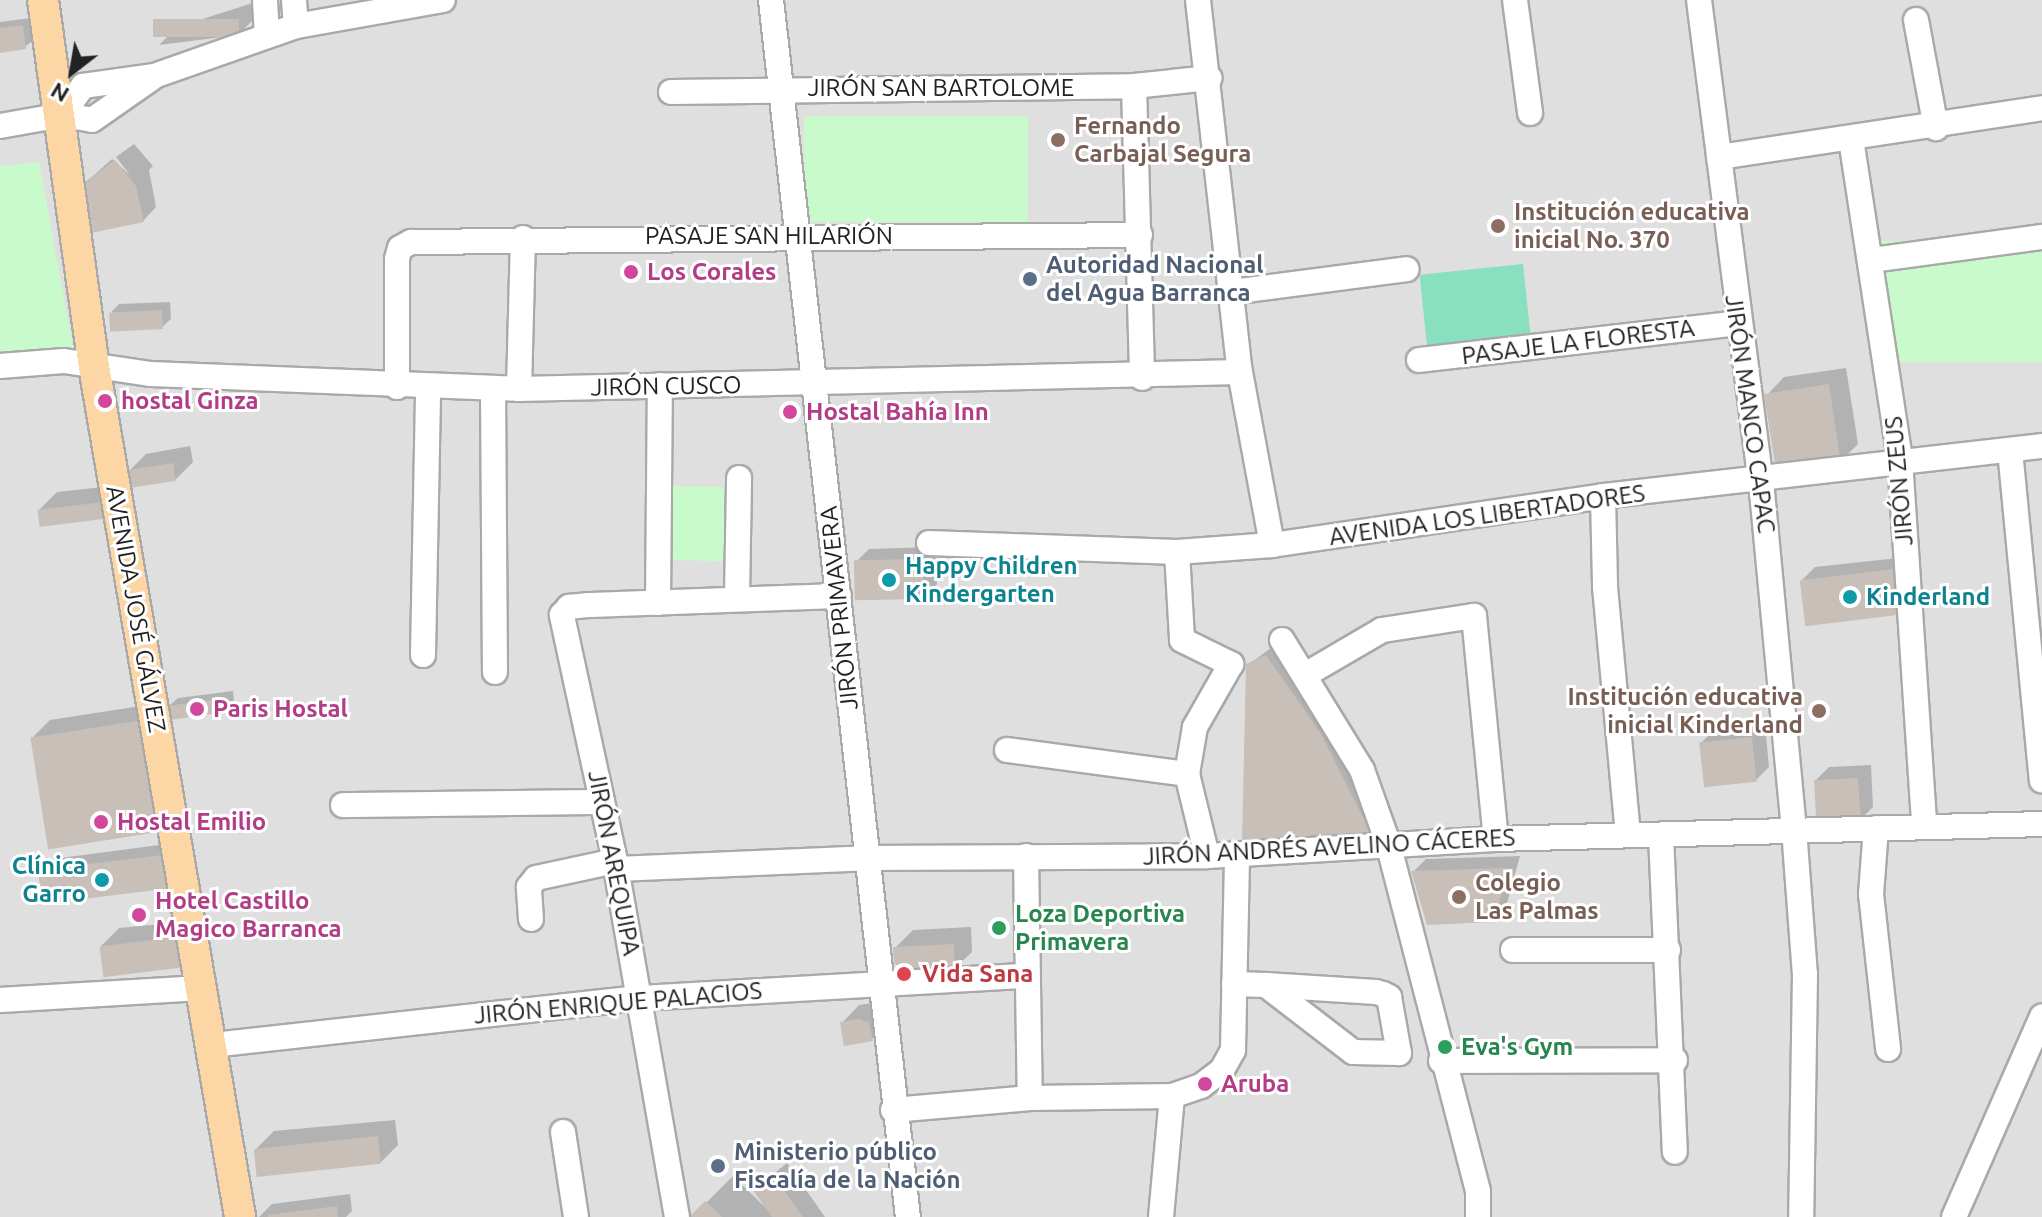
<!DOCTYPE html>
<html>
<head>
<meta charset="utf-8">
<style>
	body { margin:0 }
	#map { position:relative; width:2042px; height:1217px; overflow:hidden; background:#f2efe9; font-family:Ubuntu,sans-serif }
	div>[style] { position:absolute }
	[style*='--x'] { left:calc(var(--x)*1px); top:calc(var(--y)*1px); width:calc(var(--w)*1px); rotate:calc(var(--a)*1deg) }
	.residential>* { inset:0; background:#e0dfdf; transform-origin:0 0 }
	.park>* { inset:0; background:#c8facc; transform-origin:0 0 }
	.pitch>* { inset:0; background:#88e0be; transform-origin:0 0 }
	.shadow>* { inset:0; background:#0003 }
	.building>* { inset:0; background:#c7bfb8; transform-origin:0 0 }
	.roads { filter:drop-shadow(2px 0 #a9a9a9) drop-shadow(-2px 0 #a9a9a9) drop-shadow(0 2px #a9a9a9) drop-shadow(0 -2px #a9a9a9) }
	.minor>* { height:24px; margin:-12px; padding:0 12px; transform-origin:12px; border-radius:12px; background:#fff }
	.major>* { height:30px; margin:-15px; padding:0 15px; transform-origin:15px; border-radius:15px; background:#fcd6a4 }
	.dots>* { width:22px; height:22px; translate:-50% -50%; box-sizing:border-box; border:4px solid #fff; border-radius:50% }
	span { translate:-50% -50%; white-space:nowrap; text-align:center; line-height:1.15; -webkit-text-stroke:6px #fff; paint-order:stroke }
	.street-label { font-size:24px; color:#222 }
	.education-label { font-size:24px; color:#785e54; font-weight:700 }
	.left { translate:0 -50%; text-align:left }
	.right { translate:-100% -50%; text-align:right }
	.service-label { font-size:24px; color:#4e5e75; font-weight:700 }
	.hotel-label { font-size:24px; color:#b23c85; font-weight:700 }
	.culture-label { font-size:24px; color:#0d838f; font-weight:700 }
	.leisure-label { font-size:24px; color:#27864d; font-weight:700 }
	.health-label { font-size:24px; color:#be3a42; font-weight:700 }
	.north { position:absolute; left:32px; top:32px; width:80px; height:80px; -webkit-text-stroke:6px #fff; paint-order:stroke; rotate:211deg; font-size:22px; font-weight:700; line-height:32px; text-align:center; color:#222 }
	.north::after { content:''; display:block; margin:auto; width:28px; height:36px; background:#222; clip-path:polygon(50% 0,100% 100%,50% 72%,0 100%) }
</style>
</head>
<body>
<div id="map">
	<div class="residential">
		<i style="left:0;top:0;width:2042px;height:1217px"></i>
	</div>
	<div class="park">
		<i style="left:804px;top:116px;width:224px;height:106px"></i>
		<i style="clip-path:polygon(39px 162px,74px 353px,0 359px,0 166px)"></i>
		<i style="left:2042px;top:241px;width:121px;height:163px;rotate:90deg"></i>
		<i style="left:665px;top:486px;width:68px;height:74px;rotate:1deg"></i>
	</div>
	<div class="pitch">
		<i style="left:1523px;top:264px;width:73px;height:104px;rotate:84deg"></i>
	</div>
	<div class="shadow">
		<i style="clip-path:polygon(256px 2px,256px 17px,238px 35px,159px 45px,177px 27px)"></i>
		<i style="clip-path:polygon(31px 18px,34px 39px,25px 47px,0 51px,0 22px)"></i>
		<i style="clip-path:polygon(134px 144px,153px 166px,149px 170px,156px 207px,143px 221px,84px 184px,112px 159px,130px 175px,116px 157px)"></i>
		<i style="clip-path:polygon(170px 302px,171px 319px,162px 327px,111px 312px,119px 304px)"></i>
		<i style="clip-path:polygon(1846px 368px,1858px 444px,1840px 462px,1767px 395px,1784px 377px)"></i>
		<i style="clip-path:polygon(190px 446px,193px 462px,175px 480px,128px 472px,146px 454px)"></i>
		<i style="clip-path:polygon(120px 485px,104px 517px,39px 510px,57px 492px)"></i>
		<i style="clip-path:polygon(935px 547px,937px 584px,924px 597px,856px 562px,869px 549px)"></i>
		<i style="clip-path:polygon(1907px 557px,1912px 600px,1802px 580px,1815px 567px)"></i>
		<i style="clip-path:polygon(1284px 638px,1382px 822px,1363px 840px,1248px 665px)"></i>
		<i style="clip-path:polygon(233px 691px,234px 702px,226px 710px,169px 706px,178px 698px)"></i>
		<i style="clip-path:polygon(160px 703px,171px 775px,32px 738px,50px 720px)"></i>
		<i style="clip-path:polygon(1765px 725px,1769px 767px,1756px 780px,1701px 743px,1714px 730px)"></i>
		<i style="clip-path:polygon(1871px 765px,1873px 807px,1860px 820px,1816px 780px,1829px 767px)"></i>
		<i style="clip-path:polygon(174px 843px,179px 874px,165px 887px,40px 872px,53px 859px)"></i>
		<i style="clip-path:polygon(1520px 856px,1506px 907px,1493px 920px,1413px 872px,1426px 859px)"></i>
		<i style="clip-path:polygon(194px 921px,197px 948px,179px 966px,101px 946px,119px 928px)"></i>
		<i style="clip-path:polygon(971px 927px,972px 952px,954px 969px,895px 948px,913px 930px)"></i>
		<i style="clip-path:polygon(879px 1002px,889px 1021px,872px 1039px,842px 1023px,859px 1005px)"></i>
		<i style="clip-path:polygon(395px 1120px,398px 1145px,380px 1163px,256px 1149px,274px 1131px)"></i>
		<i style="clip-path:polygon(787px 1163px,825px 1217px,692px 1217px,733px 1176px,764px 1206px,755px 1189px)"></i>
		<i style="clip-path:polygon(350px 1194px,352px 1211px,346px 1217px,259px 1217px,272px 1204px)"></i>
	</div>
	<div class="building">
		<i style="left:239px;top:19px;width:18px;height:86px;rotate:90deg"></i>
		<i style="clip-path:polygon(23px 25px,26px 49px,0 53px,0 28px)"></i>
		<i style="clip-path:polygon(115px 160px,136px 186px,144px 222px,91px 233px,82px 184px)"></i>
		<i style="left:162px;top:310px;width:19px;height:53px;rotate:87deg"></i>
		<i style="clip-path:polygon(1829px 384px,1841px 464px,1789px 471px,1775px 464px,1764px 394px)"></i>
		<i style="left:173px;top:463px;width:18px;height:48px;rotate:81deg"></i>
		<i style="left:103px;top:502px;width:17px;height:66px;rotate:83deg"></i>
		<i style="left:923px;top:559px;width:40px;height:69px;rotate:89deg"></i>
		<i style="left:1894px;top:569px;width:46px;height:95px;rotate:83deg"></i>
		<i style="clip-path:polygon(1266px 655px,1321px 734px,1371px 833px,1364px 842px,1242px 843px,1246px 664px)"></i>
		<i style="left:225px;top:698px;width:14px;height:58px;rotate:82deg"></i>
		<i style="left:143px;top:720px;width:113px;height:114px;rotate:81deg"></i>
		<i style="left:1752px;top:737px;width:45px;height:53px;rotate:84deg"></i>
		<i style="clip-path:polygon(1858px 778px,1861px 822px,1826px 824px,1816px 816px,1814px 780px)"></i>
		<i style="left:162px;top:855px;width:34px;height:125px;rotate:83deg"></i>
		<i style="clip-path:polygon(1508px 868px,1494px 922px,1427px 925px,1411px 871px)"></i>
		<i style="left:176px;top:937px;width:31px;height:77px;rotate:83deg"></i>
		<i style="clip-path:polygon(954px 944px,955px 971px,905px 974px,894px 962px,893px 947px)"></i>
		<i style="clip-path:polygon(860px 1019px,869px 1023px,873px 1041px,844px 1046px,840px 1022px)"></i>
		<i style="left:378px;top:1136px;width:28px;height:125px;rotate:84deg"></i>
		<i style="clip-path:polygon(773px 1175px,803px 1217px,772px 1217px,752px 1189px)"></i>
		<i style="clip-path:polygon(705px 1201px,722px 1217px,689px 1217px)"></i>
		<i style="clip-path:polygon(337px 1206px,338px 1217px,268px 1217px,268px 1215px)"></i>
	</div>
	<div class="roads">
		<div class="minor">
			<i style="--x:265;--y:0;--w:36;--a:87"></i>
			<i style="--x:294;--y:0;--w:26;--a:86"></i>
			<i style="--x:771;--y:0;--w:1225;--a:83.58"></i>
			<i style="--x:1198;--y:0;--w:374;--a:83.6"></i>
			<i style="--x:1240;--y:372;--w:176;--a:79.5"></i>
			<i style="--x:1515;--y:0;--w:114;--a:82.4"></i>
			<i style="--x:1699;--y:0;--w:485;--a:82.7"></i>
			<i style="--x:1761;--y:481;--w:350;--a:84.6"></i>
			<i style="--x:1794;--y:829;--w:145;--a:85.7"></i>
			<i style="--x:1805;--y:974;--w:243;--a:90.9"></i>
			<i style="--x:1916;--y:20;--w:110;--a:79.5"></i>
			<i style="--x:1134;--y:86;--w:292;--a:88.4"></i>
			<i style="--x:671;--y:92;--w:463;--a:-0.7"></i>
			<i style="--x:1134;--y:86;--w:76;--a:-6"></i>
			<i style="--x:62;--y:115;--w:36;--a:-54"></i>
			<i style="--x:83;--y:86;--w:72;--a:-8"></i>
			<i style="--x:154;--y:76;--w:151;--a:-19.4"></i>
			<i style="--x:296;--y:26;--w:149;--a:-10"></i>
			<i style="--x:62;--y:115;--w:30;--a:9"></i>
			<i style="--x:92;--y:120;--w:73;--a:-35"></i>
			<i style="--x:0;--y:126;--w:63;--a:-10.1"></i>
			<i style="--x:1851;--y:139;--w:325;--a:81.3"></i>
			<i style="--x:1900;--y:460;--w:367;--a:86.2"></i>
			<i style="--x:1719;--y:157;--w:327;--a:-8.6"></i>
			<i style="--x:1872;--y:260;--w:172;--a:-7.7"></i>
			<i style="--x:1231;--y:292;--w:177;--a:-7.4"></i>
			<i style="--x:1419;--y:360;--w:320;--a:-6.6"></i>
			<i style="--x:0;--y:366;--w:64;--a:-4.5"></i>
			<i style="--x:64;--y:361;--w:88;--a:8.5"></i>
			<i style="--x:151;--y:374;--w:368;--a:2.3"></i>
			<i style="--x:519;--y:389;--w:721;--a:-1.35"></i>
			<i style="--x:397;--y:387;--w:128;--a:-90"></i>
			<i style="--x:397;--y:259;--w:11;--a:-75"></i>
			<i style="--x:400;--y:248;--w:13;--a:-29"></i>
			<i style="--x:411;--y:242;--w:729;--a:-0.55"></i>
			<i style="--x:493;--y:389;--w:283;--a:89.6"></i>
			<i style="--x:519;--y:389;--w:151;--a:-88.5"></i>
			<i style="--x:2010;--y:450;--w:332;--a:84.5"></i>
			<i style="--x:1603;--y:496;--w:91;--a:88.7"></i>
			<i style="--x:1605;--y:587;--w:248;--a:84.7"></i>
			<i style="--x:929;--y:543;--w:248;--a:2.1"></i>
			<i style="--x:1177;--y:552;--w:95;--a:-4.2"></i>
			<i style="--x:1272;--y:545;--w:335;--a:-8.4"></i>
			<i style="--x:1603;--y:496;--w:442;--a:-6.5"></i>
			<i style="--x:1177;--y:552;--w:88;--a:86.7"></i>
			<i style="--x:1182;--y:640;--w:55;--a:26.1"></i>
			<i style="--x:1231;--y:664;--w:73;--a:119.7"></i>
			<i style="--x:1195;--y:727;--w:48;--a:99.7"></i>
			<i style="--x:1187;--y:774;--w:84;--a:76.3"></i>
			<i style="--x:737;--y:597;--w:119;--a:-89"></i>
			<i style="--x:658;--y:603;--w:218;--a:-89.5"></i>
			<i style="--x:1282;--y:640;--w:153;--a:58.4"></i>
			<i style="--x:1362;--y:770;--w:77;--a:70.4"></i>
			<i style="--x:1388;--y:843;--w:359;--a:75.5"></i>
			<i style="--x:1478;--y:1191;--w:26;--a:90"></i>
			<i style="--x:423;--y:655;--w:269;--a:-88.9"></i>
			<i style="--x:1305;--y:675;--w:89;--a:-30.3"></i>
			<i style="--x:1382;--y:630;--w:93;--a:-8.7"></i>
			<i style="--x:1474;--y:616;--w:224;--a:84.4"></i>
			<i style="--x:1007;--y:750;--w:182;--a:7.6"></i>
			<i style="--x:343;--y:805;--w:259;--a:-0.7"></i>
			<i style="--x:1876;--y:828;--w:66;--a:94.3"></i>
			<i style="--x:1871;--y:894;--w:156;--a:83.7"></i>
			<i style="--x:1661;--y:835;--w:317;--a:87.5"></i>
			<i style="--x:1026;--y:856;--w:242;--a:89.1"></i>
			<i style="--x:617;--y:869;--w:249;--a:-2.5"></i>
			<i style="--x:866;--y:858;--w:341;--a:-0.3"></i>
			<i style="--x:1207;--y:856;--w:289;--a:-3.4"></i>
			<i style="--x:1496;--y:839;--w:546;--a:-1.57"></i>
			<i style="--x:531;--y:919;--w:32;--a:-94"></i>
			<i style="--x:529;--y:887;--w:11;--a:-52"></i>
			<i style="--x:536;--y:878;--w:81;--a:-12.1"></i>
			<i style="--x:1513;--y:950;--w:155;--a:0"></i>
			<i style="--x:1234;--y:984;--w:32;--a:2"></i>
			<i style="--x:1266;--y:985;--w:110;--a:3.6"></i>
			<i style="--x:1376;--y:992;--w:7;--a:16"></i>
			<i style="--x:1383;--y:994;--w:7;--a:27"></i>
			<i style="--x:1389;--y:997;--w:57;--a:79.9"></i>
			<i style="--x:1399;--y:1053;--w:46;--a:-178.8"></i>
			<i style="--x:1353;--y:1052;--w:110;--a:-142.4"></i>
			<i style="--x:0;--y:1000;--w:202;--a:-3.4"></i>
			<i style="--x:212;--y:1045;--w:431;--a:-6.3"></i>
			<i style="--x:640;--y:998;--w:387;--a:-3.3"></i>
			<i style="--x:1441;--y:1061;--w:234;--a:-0.2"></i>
			<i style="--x:893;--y:1110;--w:138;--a:-5"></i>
			<i style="--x:1030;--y:1098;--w:142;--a:-0.8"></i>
			<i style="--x:1172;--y:1096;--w:31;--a:-19"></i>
			<i style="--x:1201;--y:1086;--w:26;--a:-37"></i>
			<i style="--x:1222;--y:1070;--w:23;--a:-61"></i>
			<i style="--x:1233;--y:1050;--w:195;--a:-88.8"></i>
			<i style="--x:563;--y:1132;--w:86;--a:81.3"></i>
			<i style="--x:677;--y:1217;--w:361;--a:-99.9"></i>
			<i style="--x:615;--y:861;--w:252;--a:-102.2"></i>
			<i style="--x:562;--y:615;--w:11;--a:-49"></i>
			<i style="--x:569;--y:607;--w:20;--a:-6"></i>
			<i style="--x:589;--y:605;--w:250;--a:-2.1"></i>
			<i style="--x:1161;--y:1217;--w:121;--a:-84.8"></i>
			<i style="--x:1954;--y:1217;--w:219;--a:-66.3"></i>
		</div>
		<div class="major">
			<i style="--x:43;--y:0;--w:370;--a:82.1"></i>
			<i style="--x:94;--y:366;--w:863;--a:80.26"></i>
		</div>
	</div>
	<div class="dots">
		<i style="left:1058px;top:140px;background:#8d6e63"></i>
		<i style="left:1498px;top:226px;background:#8d6e63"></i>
		<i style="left:631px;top:272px;background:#d1479c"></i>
		<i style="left:1030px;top:279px;background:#5c6f8a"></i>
		<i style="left:105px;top:401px;background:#d1479c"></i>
		<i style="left:790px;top:412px;background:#d1479c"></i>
		<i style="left:889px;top:580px;background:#0f9aa8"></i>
		<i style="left:1850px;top:597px;background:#0f9aa8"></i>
		<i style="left:197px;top:709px;background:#d1479c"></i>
		<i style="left:1819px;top:711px;background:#8d6e63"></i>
		<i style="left:101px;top:822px;background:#d1479c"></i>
		<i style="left:102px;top:880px;background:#0f9aa8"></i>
		<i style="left:1459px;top:897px;background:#8d6e63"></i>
		<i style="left:139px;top:915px;background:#d1479c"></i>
		<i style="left:999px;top:928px;background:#2e9e5b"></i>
		<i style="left:904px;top:974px;background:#e0444e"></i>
		<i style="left:1445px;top:1047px;background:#2e9e5b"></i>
		<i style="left:1205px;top:1084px;background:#d1479c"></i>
		<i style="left:718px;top:1166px;background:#5c6f8a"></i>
	</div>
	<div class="street-label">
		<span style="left:941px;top:88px">JIRÓN SAN BARTOLOME</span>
		<span style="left:769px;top:236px">PASAJE SAN HILARIÓN</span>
		<span style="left:1578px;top:342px;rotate:-7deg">PASAJE LA FLORESTA</span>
		<span style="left:666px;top:386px;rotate:-1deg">JIRÓN CUSCO</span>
		<span style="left:1750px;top:414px;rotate:82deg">JIRÓN MANCO CAPAC</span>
		<span style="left:1899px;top:481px;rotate:-95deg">JIRÓN ZEUS</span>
		<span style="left:1487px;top:515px;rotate:-8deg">AVENIDA LOS LIBERTADORES</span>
		<span style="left:839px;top:608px;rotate:-96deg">JIRÓN PRIMAVERA</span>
		<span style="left:136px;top:609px;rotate:80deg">AVENIDA JOSÉ GÁLVEZ</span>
		<span style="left:1329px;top:847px;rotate:-3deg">JIRÓN ANDRÉS AVELINO CÁCERES</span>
		<span style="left:614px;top:863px;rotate:79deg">JIRÓN AREQUIPA</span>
		<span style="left:618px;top:1003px;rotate:-5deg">JIRÓN ENRIQUE PALACIOS</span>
	</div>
	<div class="education-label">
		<span class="left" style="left:1074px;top:140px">Fernando<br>Carbajal Segura</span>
		<span class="left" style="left:1514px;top:226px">Institución educativa<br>inicial No. 370</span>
		<span class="right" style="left:1803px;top:711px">Institución educativa<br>inicial Kinderland</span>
		<span class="left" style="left:1475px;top:897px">Colegio<br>Las Palmas</span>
	</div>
	<div class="service-label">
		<span class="left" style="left:1046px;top:279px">Autoridad Nacional<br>del Agua Barranca</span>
		<span class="left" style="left:734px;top:1166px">Ministerio público<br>Fiscalía de la Nación</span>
	</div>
	<div class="hotel-label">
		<span class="left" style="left:647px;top:272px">Los Corales</span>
		<span class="left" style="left:121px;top:401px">hostal Ginza</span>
		<span class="left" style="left:806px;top:412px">Hostal Bahía Inn</span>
		<span class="left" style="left:213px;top:709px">Paris Hostal</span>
		<span class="left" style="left:117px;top:822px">Hostal Emilio</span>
		<span class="left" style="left:155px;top:915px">Hotel Castillo<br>Magico Barranca</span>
		<span class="left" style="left:1221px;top:1084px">Aruba</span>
	</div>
	<div class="culture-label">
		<span class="left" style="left:905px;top:580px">Happy Children<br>Kindergarten</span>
		<span class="left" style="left:1866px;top:597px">Kinderland</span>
		<span class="right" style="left:86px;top:880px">Clínica<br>Garro</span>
	</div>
	<div class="leisure-label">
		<span class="left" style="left:1015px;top:928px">Loza Deportiva<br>Primavera</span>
		<span class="left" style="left:1461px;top:1047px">Eva's Gym</span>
	</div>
	<div class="health-label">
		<span class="left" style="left:922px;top:974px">Vida Sana</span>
	</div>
	<div class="north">N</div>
</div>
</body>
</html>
